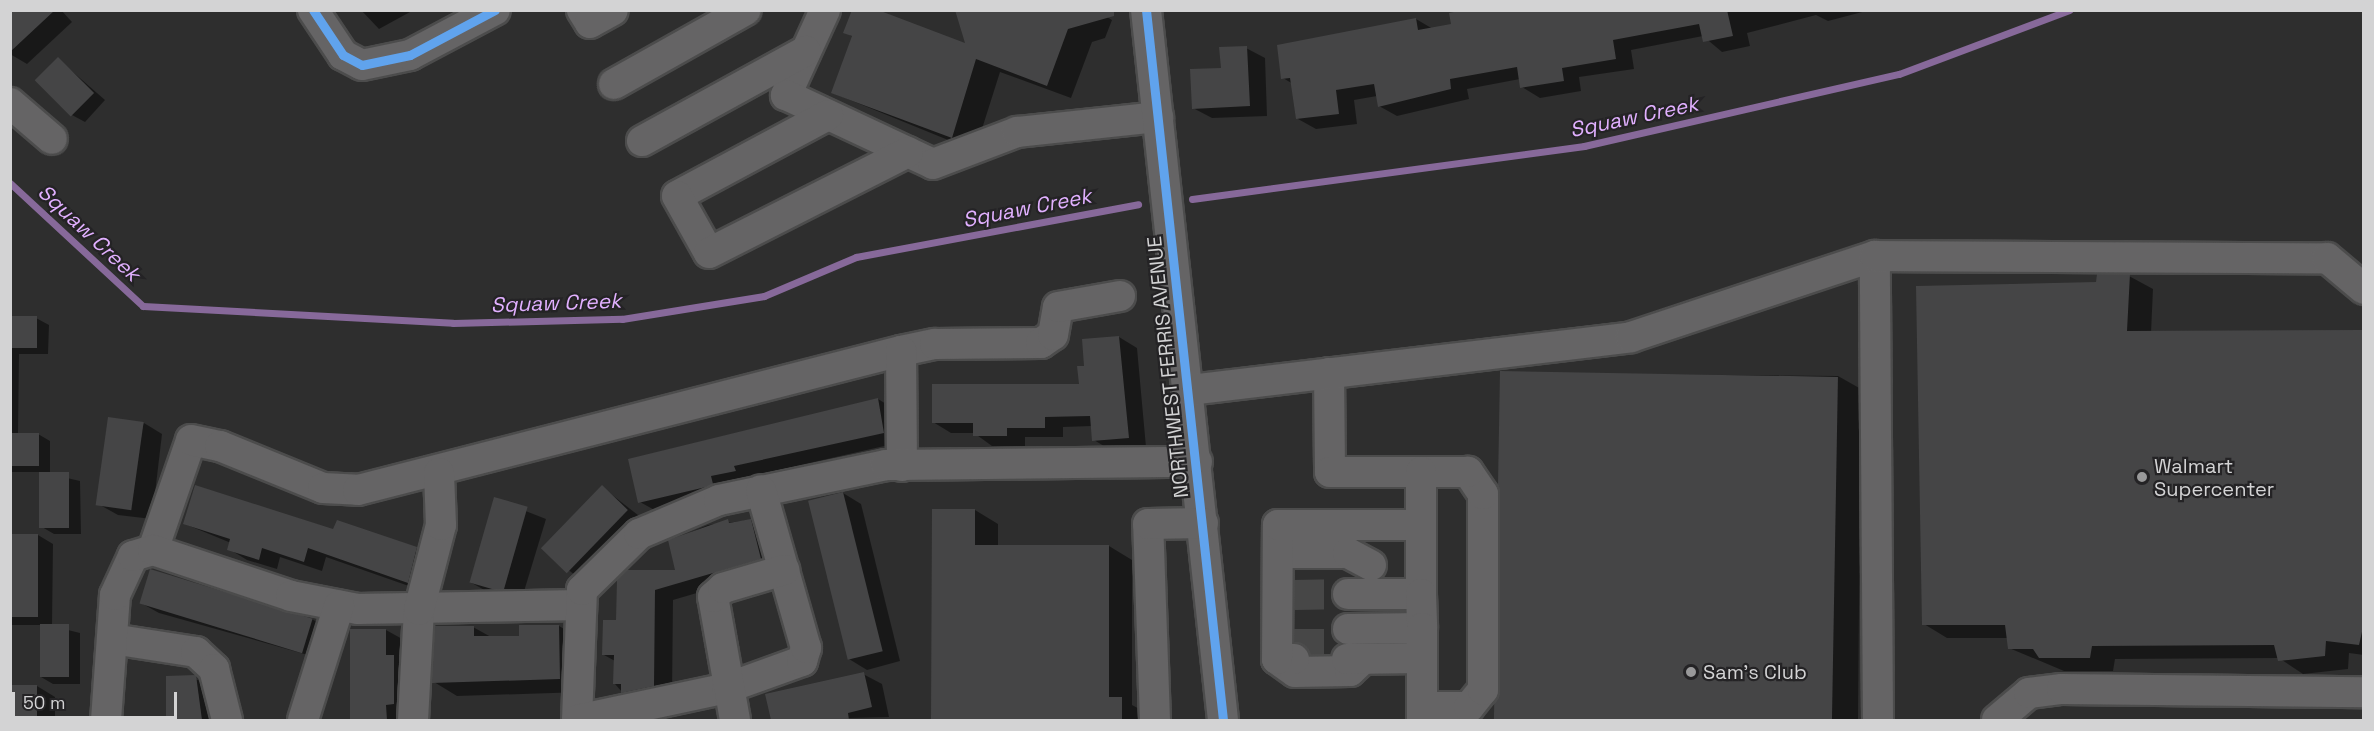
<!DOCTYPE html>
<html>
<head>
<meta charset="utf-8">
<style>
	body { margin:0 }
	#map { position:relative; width:2374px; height:731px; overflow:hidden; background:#2e2e2e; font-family:"Space Grotesk",sans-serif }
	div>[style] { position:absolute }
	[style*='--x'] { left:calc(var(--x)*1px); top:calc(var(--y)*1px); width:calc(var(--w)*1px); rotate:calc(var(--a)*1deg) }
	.shadow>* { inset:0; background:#0007; transform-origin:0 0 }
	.stream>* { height:7px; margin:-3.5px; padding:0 3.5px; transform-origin:3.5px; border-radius:3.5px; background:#87699a }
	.building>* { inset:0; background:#454546; transform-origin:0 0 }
	.minor-tunnel>* { height:30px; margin-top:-15px; transform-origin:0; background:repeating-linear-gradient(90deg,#474747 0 30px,transparent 0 45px) }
	.roads { filter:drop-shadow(2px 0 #4c4c4c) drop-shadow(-2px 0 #4c4c4c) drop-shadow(0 2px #4c4c4c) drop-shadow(0 -2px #4c4c4c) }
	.minor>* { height:30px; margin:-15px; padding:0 15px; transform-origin:15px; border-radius:15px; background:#656465 }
	.cycleway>* { height:9px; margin:-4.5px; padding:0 4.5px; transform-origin:4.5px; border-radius:4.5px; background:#60a3ed }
	.dots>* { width:16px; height:16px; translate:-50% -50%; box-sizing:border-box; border:3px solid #242325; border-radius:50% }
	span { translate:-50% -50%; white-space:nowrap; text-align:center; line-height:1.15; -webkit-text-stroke:4.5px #242325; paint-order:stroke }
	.street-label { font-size:20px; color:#d3d3d4 }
	.poi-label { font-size:20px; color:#d3d3d4 }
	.left { translate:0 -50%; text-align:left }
	.water-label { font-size:21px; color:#e1b0ff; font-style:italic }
	.frame { position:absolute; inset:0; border:12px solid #d3d3d4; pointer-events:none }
	.scale { position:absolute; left:12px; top:692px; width:165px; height:27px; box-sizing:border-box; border:3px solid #d3d3d4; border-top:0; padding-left:8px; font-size:18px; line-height:21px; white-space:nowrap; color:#d3d3d4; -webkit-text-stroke:4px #242325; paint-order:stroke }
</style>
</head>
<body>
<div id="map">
	<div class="shadow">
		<i style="clip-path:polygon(61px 10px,72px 22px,27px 64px,10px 54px,10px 11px)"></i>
		<i style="clip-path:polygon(361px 10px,409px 10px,410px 12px,379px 29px)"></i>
		<i style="clip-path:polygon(1095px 10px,1112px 20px,1105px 38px,1092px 42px,1071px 98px,1000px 72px,975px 151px,833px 93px,853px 37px,845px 32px,967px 45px)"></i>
		<i style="clip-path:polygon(1478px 10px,1870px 10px,1828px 21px,1816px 15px,1747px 33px,1750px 46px,1722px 52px,1703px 36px,1631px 50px,1634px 69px,1579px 77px,1581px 91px,1540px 98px,1522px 87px,1520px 79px,1467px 89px,1469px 99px,1397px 116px,1379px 106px,1377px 96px,1354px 100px,1357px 124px,1316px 129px,1298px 119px,1293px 84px,1283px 78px,1416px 19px,1433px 29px,1453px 26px)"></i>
		<i style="clip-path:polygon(1246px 48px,1265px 58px,1267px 116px,1212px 118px,1193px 108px,1222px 69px)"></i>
		<i style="clip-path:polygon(58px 59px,105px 100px,85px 122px,72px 115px)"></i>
		<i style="clip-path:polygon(2129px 276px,2153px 289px,2151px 333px,2364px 332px,2364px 655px,2349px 653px,2348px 669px,2303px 674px,2279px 658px,2115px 659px,2113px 671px,2064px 671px,2009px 648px,2008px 638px,1947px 638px,1924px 624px,2097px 283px)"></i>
		<i style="clip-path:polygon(10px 317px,36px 318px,49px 325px,48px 354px,19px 354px,18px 434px,38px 434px,50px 441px,50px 474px,80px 481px,81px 534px,54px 534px,42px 527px,41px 472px,10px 472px)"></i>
		<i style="clip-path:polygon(1119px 337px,1137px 348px,1146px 447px,1112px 451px,1094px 440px,1092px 426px,1063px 427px,1063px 437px,1025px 437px,1025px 446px,992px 446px,974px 433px,951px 433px,933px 422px,1080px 385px,1086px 367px)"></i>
		<i style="clip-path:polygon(1502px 373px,1838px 376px,1861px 389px,1858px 720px,1499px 720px)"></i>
		<i style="clip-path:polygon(878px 399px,896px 410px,902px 442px,752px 476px,753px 481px,658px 512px,640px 502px)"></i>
		<i style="clip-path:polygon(144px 423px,162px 434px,152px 519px,118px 515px,100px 505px)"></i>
		<i style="left:602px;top:487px;width:55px;height:86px;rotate:38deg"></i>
		<i style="clip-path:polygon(843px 493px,861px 504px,900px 661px,867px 670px,849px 659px)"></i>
		<i style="clip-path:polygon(495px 499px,546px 519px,522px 598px,488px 592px,470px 582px)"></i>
		<i style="clip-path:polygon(933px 510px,975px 510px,998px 524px,998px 546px,1109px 546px,1132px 560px,1132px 705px,1145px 712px,1145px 720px,933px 720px)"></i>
		<i style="clip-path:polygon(751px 520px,769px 531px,778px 569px,673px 600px,672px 696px,640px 702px,622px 692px,615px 684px,615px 661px,604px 655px,618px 622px,618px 581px,677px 572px,670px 541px,708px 525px)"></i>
		<i style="clip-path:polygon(338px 521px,435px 559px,426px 592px,326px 557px,322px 571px,280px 557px,277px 569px,247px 560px,229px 549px,231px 543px,185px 524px,334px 531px)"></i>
		<i style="clip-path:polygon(10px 535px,38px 535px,53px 544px,52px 626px,80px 633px,80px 684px,53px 684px,41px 677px,41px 625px,10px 625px)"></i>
		<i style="clip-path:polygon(141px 603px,312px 619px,330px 630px,322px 659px,159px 613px)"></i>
		<i style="clip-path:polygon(559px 626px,583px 640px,583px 692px,457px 696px,434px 682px,473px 627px,491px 637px,521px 637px,521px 627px)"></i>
		<i style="clip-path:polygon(386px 630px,404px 640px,404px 720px,364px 720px)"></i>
		<i style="clip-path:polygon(863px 674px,882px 684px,889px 717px,772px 720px,767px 695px)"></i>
		<i style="clip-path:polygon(167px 677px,198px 680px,216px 690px,217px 720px,168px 720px)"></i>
		<i style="clip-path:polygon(10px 686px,37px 686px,55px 697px,55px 720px,10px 720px)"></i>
	</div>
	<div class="stream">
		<i style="--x:10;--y:183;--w:181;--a:42.8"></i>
		<i style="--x:143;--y:306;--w:310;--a:3.1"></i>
		<i style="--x:453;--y:323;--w:169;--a:-1.4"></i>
		<i style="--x:622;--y:319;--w:144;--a:-9.2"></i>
		<i style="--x:764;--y:296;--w:100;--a:-23"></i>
		<i style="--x:856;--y:257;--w:287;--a:-10.6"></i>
		<i style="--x:1192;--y:199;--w:396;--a:-7.7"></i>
		<i style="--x:1584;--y:146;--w:323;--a:-12.9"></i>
		<i style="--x:1899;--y:74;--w:182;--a:-20.6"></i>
	</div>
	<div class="building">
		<i style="clip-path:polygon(10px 10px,55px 10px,10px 52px)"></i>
		<i style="clip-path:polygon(852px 10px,878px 10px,965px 43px,955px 10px,1114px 10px,1114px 16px,1068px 29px,1047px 86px,976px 59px,952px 138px,831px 93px,852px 36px,843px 33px)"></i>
		<i style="clip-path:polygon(1463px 10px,1727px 10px,1733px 36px,1703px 42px,1699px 24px,1613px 40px,1616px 59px,1562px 68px,1564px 81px,1520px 88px,1517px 67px,1450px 79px,1451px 89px,1378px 107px,1374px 84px,1336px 90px,1339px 114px,1296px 119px,1290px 78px,1281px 79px,1277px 45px,1416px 18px,1418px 30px,1451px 24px,1449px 13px)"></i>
		<i style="clip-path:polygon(1247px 46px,1250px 106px,1192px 109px,1190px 69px,1221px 68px,1219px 47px)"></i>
		<i style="left:58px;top:57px;width:51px;height:33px;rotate:45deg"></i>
		<i style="clip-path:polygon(2097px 274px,2130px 274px,2127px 331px,2364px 330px,2364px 623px,2359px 645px,2326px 641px,2325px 656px,2278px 661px,2274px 645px,2092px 646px,2090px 658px,2039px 658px,2033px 649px,2008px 649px,2005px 625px,1922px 625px,1916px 286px,2096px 282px)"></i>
		<i style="left:10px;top:316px;width:27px;height:32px"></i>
		<i style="clip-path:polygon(1119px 336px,1129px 438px,1092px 441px,1090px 416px,1045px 417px,1045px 428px,1007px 428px,1007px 436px,973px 436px,973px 423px,932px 423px,932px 384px,1079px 384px,1077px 366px,1084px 366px,1082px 339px)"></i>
		<i style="left:1500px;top:371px;width:338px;height:349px;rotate:1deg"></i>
		<i style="clip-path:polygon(878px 398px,884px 433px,734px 466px,736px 471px,711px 476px,713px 484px,706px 487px,638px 503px,628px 459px)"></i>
		<i style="left:108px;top:417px;width:36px;height:89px;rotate:8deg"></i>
		<i style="left:10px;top:433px;width:29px;height:33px"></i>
		<i style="left:69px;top:472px;width:56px;height:30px;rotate:90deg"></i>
		<i style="clip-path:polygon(195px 485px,333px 529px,337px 520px,417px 547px,408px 583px,308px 548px,304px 562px,262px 548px,259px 560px,227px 550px,230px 539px,183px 524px)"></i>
		<i style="left:602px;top:485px;width:36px;height:88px;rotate:44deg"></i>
		<i style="left:843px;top:492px;width:164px;height:36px;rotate:76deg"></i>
		<i style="left:494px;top:497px;width:35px;height:89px;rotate:16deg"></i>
		<i style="clip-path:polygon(932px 509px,975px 509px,975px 545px,1109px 545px,1109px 697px,1122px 697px,1122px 720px,931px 720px)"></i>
		<i style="clip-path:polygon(728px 519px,729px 523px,751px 519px,761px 559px,655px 590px,654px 686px,621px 693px,621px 684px,613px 684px,614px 655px,602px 655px,603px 620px,616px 620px,617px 580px,627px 570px,675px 570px,668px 540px)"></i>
		<i style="left:10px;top:534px;width:28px;height:83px"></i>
		<i style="left:150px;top:569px;width:170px;height:36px;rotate:17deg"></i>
		<i style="left:40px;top:624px;width:29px;height:53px"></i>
		<i style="clip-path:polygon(519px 625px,559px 625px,560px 679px,432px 683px,435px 626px,474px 626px,474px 636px,519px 636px)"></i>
		<i style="clip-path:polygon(350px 629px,386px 629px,386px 655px,394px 655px,394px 704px,386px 705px,387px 720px,350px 720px)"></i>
		<i style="clip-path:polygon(864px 672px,872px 707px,848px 713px,849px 720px,771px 720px,765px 694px)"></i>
		<i style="clip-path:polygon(196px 675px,202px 720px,166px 720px,166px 676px)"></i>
		<i style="left:10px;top:685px;width:27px;height:35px"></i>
	</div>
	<div class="minor-tunnel">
		<i style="--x:1294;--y:595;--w:54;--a:-1.1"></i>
		<i style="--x:1294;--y:644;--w:54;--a:0"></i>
	</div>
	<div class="roads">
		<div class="minor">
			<i style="--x:313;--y:10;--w:54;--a:56.3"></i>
			<i style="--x:343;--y:55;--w:21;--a:28"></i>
			<i style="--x:362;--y:65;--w:49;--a:-11.8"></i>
			<i style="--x:410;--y:55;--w:96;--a:-27.9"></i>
			<i style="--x:582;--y:10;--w:15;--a:58"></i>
			<i style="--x:590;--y:23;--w:26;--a:-29"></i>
			<i style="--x:825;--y:10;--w:94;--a:114.6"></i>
			<i style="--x:786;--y:95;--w:162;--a:25.1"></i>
			<i style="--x:933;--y:164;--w:90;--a:-20.9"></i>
			<i style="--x:1017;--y:132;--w:142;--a:-6.1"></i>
			<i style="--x:1146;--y:10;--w:714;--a:83.81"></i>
			<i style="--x:614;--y:84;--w:151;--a:-29.3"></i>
			<i style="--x:10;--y:103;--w:55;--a:40.6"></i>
			<i style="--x:828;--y:115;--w:171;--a:151.8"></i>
			<i style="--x:677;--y:196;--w:65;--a:60.7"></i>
			<i style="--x:709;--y:253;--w:223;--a:-26.9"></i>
			<i style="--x:642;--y:141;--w:187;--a:-28.8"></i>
			<i style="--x:901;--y:351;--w:35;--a:-12"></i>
			<i style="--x:935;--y:344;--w:106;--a:-0.5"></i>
			<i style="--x:1041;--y:343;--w:14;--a:-34"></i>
			<i style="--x:1053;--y:335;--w:28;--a:-80"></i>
			<i style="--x:1058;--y:307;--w:63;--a:-10.1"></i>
			<i style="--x:1329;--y:373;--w:99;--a:89.4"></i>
			<i style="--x:1330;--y:472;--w:91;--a:0"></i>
			<i style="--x:1189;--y:390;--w:445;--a:-6.8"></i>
			<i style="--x:1631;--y:337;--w:257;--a:-18.4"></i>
			<i style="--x:153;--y:550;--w:116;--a:-70.9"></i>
			<i style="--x:191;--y:440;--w:30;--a:12"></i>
			<i style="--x:220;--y:446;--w:111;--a:22.2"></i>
			<i style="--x:323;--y:488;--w:35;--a:3"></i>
			<i style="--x:358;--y:490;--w:561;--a:-14.36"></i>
			<i style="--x:901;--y:351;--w:115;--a:89.5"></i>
			<i style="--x:1278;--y:553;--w:70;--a:0"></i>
			<i style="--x:1348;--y:553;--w:26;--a:28"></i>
			<i style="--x:1348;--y:594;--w:73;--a:0"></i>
			<i style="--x:1348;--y:629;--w:74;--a:-0.8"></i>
			<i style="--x:112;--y:639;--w:85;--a:8.8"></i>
			<i style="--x:196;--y:652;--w:25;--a:43"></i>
			<i style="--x:214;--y:669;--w:53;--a:75.7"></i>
			<i style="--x:1277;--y:659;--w:22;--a:36"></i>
			<i style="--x:1295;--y:672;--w:55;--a:-1"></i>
			<i style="--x:1350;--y:671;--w:18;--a:-43"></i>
			<i style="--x:1294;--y:659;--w:17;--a:180"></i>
			<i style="--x:1277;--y:659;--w:134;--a:-89.6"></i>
			<i style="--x:1278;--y:525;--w:143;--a:0"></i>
			<i style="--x:1347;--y:659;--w:75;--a:-0.8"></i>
			<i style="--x:1422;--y:707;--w:47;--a:0"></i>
			<i style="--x:1469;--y:707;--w:22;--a:-51"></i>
			<i style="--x:1483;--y:690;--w:196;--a:-90"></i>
			<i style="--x:1483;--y:494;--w:27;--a:-124"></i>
			<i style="--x:1468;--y:472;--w:47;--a:180"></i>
			<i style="--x:1421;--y:472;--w:122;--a:90"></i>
			<i style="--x:1421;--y:594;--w:34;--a:88"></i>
			<i style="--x:1422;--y:628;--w:92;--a:90"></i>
			<i style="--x:106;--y:720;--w:125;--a:-85.9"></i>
			<i style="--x:115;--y:595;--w:43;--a:-65.2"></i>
			<i style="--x:133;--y:556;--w:21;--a:-17"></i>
			<i style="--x:153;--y:550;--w:145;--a:18.4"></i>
			<i style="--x:291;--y:596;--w:68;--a:11"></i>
			<i style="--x:358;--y:609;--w:223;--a:-1"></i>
			<i style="--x:303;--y:720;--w:120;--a:-72.5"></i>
			<i style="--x:413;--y:720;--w:110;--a:-86.9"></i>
			<i style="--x:419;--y:610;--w:88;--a:-75.5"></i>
			<i style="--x:441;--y:525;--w:52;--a:-92.2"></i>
			<i style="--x:577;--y:720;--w:130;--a:-87.8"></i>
			<i style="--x:582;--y:590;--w:80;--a:-44.5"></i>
			<i style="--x:639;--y:534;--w:87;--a:-23"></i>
			<i style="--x:719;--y:500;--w:171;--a:-11.8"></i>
			<i style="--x:886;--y:465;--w:311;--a:-0.6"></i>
			<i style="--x:577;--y:720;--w:153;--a:-12"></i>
			<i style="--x:727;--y:688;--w:80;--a:-19.8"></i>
			<i style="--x:802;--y:661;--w:14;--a:-73"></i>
			<i style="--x:806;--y:648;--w:164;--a:-105.9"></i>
			<i style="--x:735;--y:720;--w:125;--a:-100.1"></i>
			<i style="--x:713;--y:597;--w:13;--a:-42"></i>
			<i style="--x:723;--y:588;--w:64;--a:-16.4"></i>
			<i style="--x:1155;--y:720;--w:196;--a:-92"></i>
			<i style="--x:1148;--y:524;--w:55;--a:-1"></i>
			<i style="--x:1878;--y:720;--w:464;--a:-90.4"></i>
			<i style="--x:1875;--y:256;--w:452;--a:0.3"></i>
			<i style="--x:2327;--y:258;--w:48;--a:40"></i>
			<i style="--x:1997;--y:720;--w:42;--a:-40.2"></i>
			<i style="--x:2029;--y:693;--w:33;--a:-7"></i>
			<i style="--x:2062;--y:689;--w:302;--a:0.6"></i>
		</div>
	</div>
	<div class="cycleway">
		<i style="--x:313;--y:10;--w:54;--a:56.3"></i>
		<i style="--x:343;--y:55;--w:21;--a:28"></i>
		<i style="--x:362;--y:65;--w:49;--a:-11.8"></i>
		<i style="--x:410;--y:55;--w:96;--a:-27.9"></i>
		<i style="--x:1146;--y:10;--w:714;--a:83.81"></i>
	</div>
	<div class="dots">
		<i style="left:2142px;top:477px;background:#99999a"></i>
		<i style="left:1691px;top:672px;background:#99999a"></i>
	</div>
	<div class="street-label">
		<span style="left:1168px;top:367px;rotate:-96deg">NORTHWEST FERRIS AVENUE</span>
	</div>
	<div class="poi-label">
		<span class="left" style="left:2154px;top:478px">Walmart<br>Supercenter</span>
		<span class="left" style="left:1703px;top:672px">Sam's Club</span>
	</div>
	<div class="water-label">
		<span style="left:1634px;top:117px;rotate:-12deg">Squaw Creek</span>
		<span style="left:1027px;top:208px;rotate:-11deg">Squaw Creek</span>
		<span style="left:89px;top:233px;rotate:43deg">Squaw Creek</span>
		<span style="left:556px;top:303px;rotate:-2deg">Squaw Creek</span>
	</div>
	<div class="frame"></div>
	<div class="scale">50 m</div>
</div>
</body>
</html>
